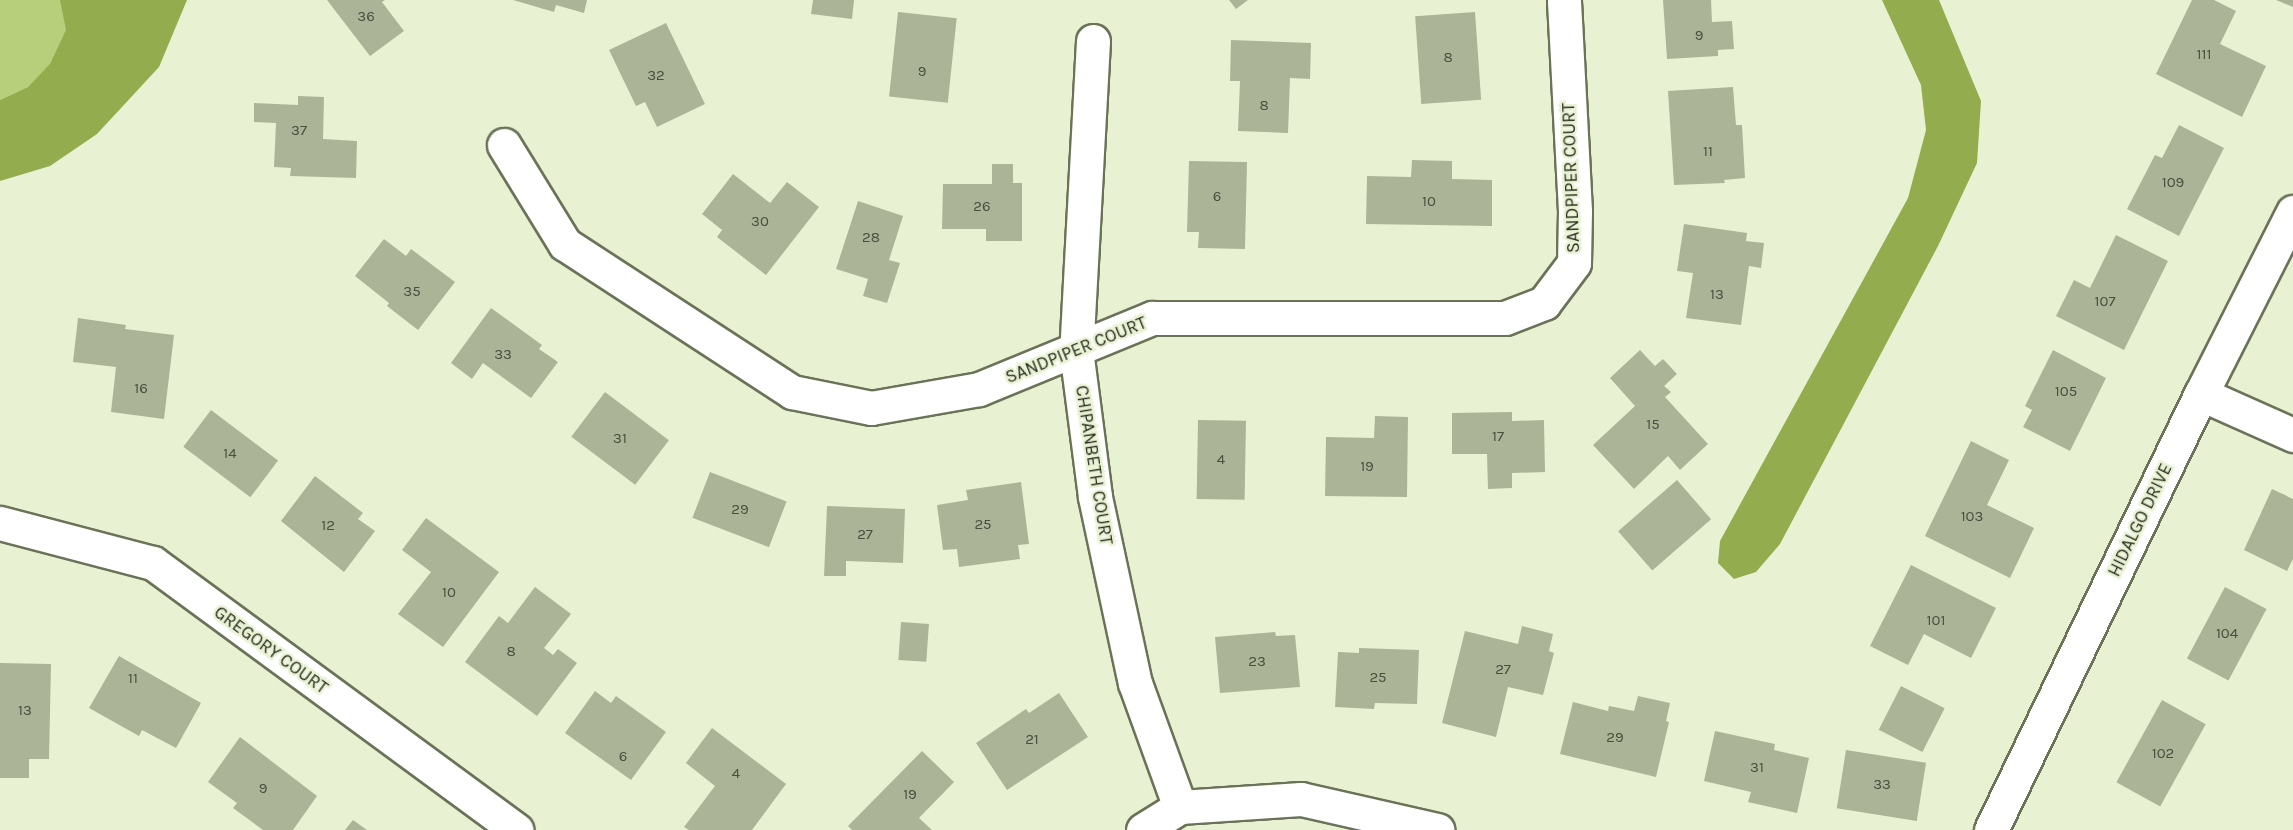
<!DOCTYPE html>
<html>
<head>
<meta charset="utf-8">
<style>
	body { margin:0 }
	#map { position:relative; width:2293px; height:830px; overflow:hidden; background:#e8f2d3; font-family:Karla,sans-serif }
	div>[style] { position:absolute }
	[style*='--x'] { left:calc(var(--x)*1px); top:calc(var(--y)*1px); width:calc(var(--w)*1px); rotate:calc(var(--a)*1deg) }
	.green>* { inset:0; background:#b7ce7b }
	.water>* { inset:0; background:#93ac4d }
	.building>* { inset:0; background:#abb497; transform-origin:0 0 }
	.roads { filter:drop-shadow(2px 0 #6a7358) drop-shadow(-2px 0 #6a7358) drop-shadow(0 2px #6a7358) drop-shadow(0 -2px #6a7358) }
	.minor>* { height:33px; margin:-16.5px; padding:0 16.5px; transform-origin:16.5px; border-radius:16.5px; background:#fff }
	span { translate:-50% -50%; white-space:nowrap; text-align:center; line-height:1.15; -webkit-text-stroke:5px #e8f2d3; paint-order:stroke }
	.number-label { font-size:15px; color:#494e3e }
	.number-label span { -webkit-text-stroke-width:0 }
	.street-label { font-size:18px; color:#282c20 }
</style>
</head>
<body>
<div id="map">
	<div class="green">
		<i style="clip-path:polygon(0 0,112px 0,99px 21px,28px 87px,0 100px)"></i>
	</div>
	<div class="water">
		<i style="clip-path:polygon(60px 0,187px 0,159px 67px,97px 134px,50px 166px,0 181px,0 100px,28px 87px,50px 64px,66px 30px)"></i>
		<i style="clip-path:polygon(1882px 0,1939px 0,1981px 101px,1977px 163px,1938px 246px,1780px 544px,1756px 572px,1734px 579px,1718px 563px,1720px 541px,1908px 198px,1926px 130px,1921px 85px)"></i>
	</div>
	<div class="building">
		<i style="clip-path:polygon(327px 0,385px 0,382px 2px,404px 31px,370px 56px)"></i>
		<i style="clip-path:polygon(513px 0,587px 0,584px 13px,556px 5px,554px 12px)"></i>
		<i style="clip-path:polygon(813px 0,854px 0,852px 19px,811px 14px)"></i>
		<i style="clip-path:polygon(1229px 0,1248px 0,1236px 9px)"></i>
		<i style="clip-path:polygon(1663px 0,1711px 0,1712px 22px,1732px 21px,1734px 49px,1718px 50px,1718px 56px,1667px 59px)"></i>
		<i style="clip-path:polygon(2192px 0,2214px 0,2236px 11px,2220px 44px,2266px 66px,2242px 117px,2156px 74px)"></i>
		<i style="clip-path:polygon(2276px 0,2293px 0,2293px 7px)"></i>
		<i style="left:898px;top:12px;width:59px;height:85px;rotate:6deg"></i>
		<i style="left:1475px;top:12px;width:88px;height:60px;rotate:86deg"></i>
		<i style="clip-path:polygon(666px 23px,705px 104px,657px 127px,645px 102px,636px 106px,609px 50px)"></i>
		<i style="clip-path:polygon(1231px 40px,1311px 43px,1310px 79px,1290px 78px,1288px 133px,1238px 131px,1240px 81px,1230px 81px)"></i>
		<i style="clip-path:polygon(1733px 87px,1736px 125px,1742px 125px,1745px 178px,1724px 180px,1725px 183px,1674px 185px,1668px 91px)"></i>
		<i style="clip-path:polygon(298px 96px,324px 97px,323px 139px,357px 141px,356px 178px,290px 176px,291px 168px,274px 167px,276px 123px,254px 122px,254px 103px,298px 105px)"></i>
		<i style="clip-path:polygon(2179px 125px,2224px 148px,2179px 236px,2127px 209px,2155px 155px,2162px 158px)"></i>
		<i style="clip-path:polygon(1412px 160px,1452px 161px,1452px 179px,1492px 180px,1492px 226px,1366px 224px,1367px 176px,1411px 177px)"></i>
		<i style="clip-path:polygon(1189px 161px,1247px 162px,1245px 249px,1198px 248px,1199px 232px,1187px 232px)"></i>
		<i style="clip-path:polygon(992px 164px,1013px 164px,1013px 183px,1022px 183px,1022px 241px,986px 241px,986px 229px,942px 229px,943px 184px,992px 184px)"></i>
		<i style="clip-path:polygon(733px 174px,770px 203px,787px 182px,819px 207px,766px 275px,717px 237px,722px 230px,702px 214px)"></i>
		<i style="clip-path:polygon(858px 201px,903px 216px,889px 260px,900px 263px,887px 303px,863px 296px,868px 279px,836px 269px)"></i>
		<i style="clip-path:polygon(1684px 224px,1747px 233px,1746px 241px,1764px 243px,1761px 268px,1749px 266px,1741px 325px,1686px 318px,1693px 273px,1677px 271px)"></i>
		<i style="clip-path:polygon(2116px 235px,2168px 261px,2124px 350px,2056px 316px,2074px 280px,2090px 288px)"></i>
		<i style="clip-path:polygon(384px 239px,406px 256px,411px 249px,455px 282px,418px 330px,387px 306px,389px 303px,355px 276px)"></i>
		<i style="clip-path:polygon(491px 308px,542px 345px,539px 349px,558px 362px,531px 398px,483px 363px,472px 379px,451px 363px)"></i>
		<i style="clip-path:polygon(78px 318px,126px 325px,125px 329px,174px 335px,164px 419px,111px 412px,116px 367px,73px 362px)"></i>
		<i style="clip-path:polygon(1640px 350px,1655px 366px,1663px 359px,1677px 374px,1664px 386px,1671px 392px,1665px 397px,1708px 444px,1680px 470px,1668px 456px,1634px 489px,1593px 445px,1635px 406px,1610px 378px)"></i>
		<i style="clip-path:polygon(2053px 350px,2106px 378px,2070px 451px,2023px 427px,2032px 410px,2025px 406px)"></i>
		<i style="left:605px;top:392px;width:80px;height:56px;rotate:37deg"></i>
		<i style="left:211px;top:410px;width:84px;height:46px;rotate:37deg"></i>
		<i style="clip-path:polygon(1512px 412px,1512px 421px,1544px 420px,1545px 472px,1512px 473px,1512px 488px,1488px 489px,1487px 454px,1452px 454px,1452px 413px)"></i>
		<i style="clip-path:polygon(1375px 416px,1408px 417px,1407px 497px,1325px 496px,1326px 437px,1374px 438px)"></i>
		<i style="left:1198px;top:420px;width:48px;height:79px;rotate:1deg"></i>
		<i style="clip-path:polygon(1971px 441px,2009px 460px,1987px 505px,2034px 528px,2010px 578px,1925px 536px)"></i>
		<i style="left:710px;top:472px;width:82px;height:49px;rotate:21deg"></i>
		<i style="clip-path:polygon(315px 476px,363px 513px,358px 519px,375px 531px,344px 572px,281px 521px)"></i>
		<i style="left:1677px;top:480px;width:52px;height:78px;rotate:49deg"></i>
		<i style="clip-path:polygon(1021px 482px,1029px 544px,1018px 545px,1020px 559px,959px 567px,957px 549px,943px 550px,937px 505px,968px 500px,966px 490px)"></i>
		<i style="clip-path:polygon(2272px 489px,2293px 499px,2293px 559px,2287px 571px,2244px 550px)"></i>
		<i style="clip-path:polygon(827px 506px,905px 509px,903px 563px,846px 561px,846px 576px,824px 576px)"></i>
		<i style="clip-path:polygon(426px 518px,499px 572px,443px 647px,398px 614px,431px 572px,402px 550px)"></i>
		<i style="clip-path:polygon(1911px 565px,1996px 608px,1971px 658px,1924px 634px,1908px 665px,1870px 646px)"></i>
		<i style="clip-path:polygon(535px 587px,571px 614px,544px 648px,553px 655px,558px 649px,577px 663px,537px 716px,465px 662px,499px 616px,508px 623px)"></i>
		<i style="left:2225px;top:587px;width:47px;height:81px;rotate:28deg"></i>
		<i style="left:901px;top:622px;width:28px;height:38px;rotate:4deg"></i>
		<i style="clip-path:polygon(1522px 626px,1553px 634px,1549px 651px,1554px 653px,1543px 695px,1508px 687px,1496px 737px,1442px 723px,1465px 631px,1518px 644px)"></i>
		<i style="clip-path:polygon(1275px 632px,1276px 636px,1295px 635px,1300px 687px,1220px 693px,1215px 637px)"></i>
		<i style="clip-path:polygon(1359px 648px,1419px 650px,1417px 704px,1375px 703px,1374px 709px,1335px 707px,1338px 652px,1359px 653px)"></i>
		<i style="clip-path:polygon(119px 656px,201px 703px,176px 748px,142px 730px,139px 736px,89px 708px)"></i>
		<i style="clip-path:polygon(0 663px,51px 664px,49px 759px,29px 759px,29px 778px,0 778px)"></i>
		<i style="left:1901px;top:686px;width:49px;height:49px;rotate:27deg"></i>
		<i style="clip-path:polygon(595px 691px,611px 703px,616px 696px,666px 732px,631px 780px,565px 733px)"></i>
		<i style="clip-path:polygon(1059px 693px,1088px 737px,1007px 790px,976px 743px,1026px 709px,1029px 713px)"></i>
		<i style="clip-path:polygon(1638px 696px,1670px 703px,1666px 721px,1669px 722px,1656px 777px,1560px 754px,1573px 702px,1608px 711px,1609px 706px,1634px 711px)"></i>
		<i style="left:2162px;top:700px;width:50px;height:94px;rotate:29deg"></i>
		<i style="clip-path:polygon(712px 728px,786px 784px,752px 830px,689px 830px,684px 827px,715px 786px,686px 763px)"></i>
		<i style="clip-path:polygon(1715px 731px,1775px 744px,1774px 750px,1809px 758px,1797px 813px,1748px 802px,1751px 792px,1704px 781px)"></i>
		<i style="clip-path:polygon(240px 737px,317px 796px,293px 830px,263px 830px,233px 808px,237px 803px,208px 782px)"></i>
		<i style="left:1846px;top:750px;width:81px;height:59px;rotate:9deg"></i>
		<i style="clip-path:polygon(922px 751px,954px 782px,919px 818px,932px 830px,852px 830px,848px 826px)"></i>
		<i style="clip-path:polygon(353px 820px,367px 830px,345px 830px)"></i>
	</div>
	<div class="roads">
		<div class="minor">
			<i style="--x:1093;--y:41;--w:309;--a:93.1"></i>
			<i style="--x:1076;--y:350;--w:148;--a:82.6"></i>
			<i style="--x:1095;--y:497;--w:190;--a:77.9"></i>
			<i style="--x:1135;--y:683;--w:132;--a:70.1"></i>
			<i style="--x:504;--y:145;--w:116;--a:58.4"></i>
			<i style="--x:565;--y:244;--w:271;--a:33.1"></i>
			<i style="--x:792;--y:392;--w:81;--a:11.4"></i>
			<i style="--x:871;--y:408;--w:110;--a:-10"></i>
			<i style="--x:979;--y:389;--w:187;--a:-22.3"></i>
			<i style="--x:1152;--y:318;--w:353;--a:0"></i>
			<i style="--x:1505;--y:318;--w:42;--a:-21"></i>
			<i style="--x:1544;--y:303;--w:50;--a:-53.1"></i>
			<i style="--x:1574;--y:263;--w:52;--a:-88.9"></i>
			<i style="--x:1575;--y:211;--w:211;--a:-93"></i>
			<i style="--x:2201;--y:394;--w:101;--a:24"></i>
			<i style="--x:0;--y:523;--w:158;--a:14.7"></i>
			<i style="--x:153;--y:563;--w:451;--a:36.3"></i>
			<i style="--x:1143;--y:830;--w:44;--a:-31.9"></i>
			<i style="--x:1180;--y:807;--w:121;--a:-3.8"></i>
			<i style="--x:1301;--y:799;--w:140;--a:12.8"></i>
			<i style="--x:1991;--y:830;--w:484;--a:-64.3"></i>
			<i style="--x:2201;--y:394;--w:204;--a:-63.2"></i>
		</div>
	</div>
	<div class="number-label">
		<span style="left:366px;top:17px">36</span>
		<span style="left:1699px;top:36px">9</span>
		<span style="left:2204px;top:55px">111</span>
		<span style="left:1448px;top:58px">8</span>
		<span style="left:922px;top:72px">9</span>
		<span style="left:656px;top:76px">32</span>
		<span style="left:1264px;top:106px">8</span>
		<span style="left:299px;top:131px">37</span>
		<span style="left:1708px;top:152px">11</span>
		<span style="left:2173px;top:183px">109</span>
		<span style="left:1217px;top:197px">6</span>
		<span style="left:1429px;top:202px">10</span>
		<span style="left:982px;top:207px">26</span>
		<span style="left:760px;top:222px">30</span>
		<span style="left:871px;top:238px">28</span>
		<span style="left:412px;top:292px">35</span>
		<span style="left:1717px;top:295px">13</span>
		<span style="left:2105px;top:302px">107</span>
		<span style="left:503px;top:355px">33</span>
		<span style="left:141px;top:389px">16</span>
		<span style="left:2066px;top:392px">105</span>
		<span style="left:1653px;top:425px">15</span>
		<span style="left:1498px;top:437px">17</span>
		<span style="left:620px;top:439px">31</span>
		<span style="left:230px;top:454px">14</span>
		<span style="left:1221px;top:460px">4</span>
		<span style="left:1367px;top:467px">19</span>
		<span style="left:740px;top:510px">29</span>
		<span style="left:1972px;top:517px">103</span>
		<span style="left:983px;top:525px">25</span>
		<span style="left:328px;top:526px">12</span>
		<span style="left:865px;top:535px">27</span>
		<span style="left:449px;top:593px">10</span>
		<span style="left:1936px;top:621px">101</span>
		<span style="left:2227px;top:634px">104</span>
		<span style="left:511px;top:652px">8</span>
		<span style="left:1257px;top:662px">23</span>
		<span style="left:1503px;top:670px">27</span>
		<span style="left:1378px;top:678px">25</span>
		<span style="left:133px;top:679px">11</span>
		<span style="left:25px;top:711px">13</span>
		<span style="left:1615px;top:738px">29</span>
		<span style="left:1032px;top:740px">21</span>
		<span style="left:2163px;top:754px">102</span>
		<span style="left:623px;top:757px">6</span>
		<span style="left:1757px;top:768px">31</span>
		<span style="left:736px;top:774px">4</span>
		<span style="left:1882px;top:785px">33</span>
		<span style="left:263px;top:789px">9</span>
		<span style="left:910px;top:795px">19</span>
	</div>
	<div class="street-label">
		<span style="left:1571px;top:178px;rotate:-92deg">SANDPIPER COURT</span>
		<span style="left:1076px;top:350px;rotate:-22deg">SANDPIPER COURT</span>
		<span style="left:1094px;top:465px;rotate:81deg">CHIPANBETH COURT</span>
		<span style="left:2140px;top:520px;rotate:-64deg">HIDALGO DRIVE</span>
		<span style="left:271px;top:650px;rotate:36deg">GREGORY COURT</span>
	</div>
</div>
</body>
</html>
